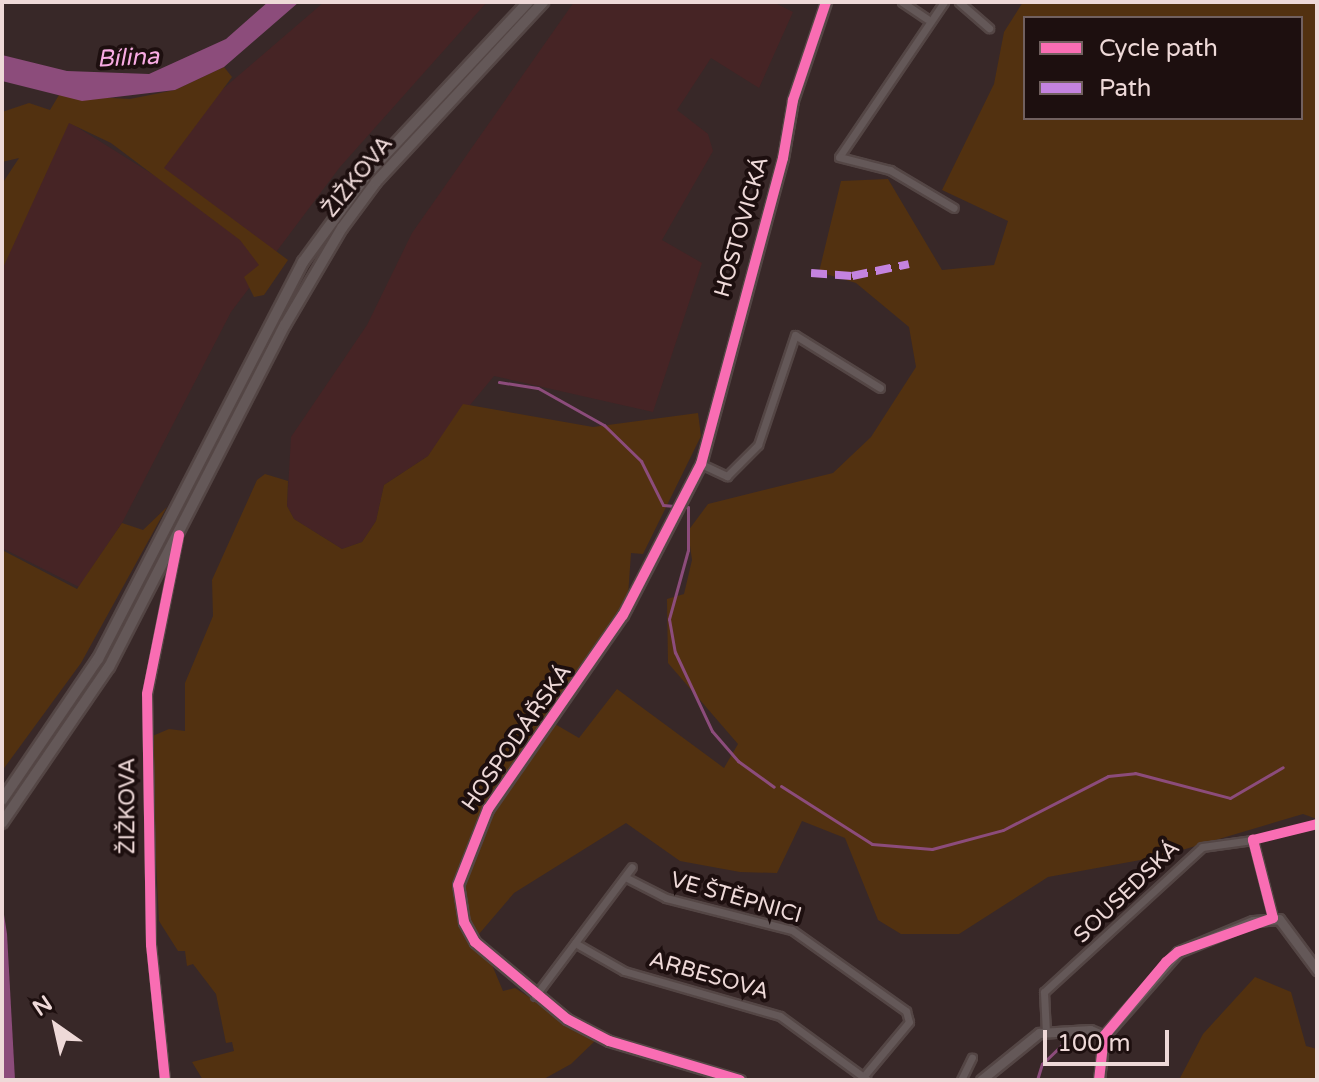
<!DOCTYPE html>
<html>
<head>
<meta charset="utf-8">
<style>
	body { margin:0 }
	#map { position:relative; width:1319px; height:1082px; overflow:hidden; background:#382828; font-family:"Varela Round",sans-serif }
	div>[style] { position:absolute }
	[style*='--x'] { left:calc(var(--x)*1px); top:calc(var(--y)*1px); width:calc(var(--w)*1px); rotate:calc(var(--a)*1deg) }
	.built>* { inset:0; background:#462425 }
	.green>* { inset:0; background:#523110 }
	.water>* { inset:0; background:#8c4c7b }
	.stream>* { height:3px; margin:-1.5px; padding:0 1.5px; transform-origin:1.5px; border-radius:1.5px; background:#8c4c7b }
	.roads { filter:drop-shadow(2px 0 #544645) drop-shadow(-2px 0 #544645) drop-shadow(0 2px #544645) drop-shadow(0 -2px #544645) }
	.minor>* { height:7px; margin:-3.5px; padding:0 3.5px; transform-origin:3.5px; border-radius:3.5px; background:#645858 }
	.tertiary>* { height:9px; margin:-4.5px; padding:0 4.5px; transform-origin:4.5px; border-radius:4.5px; background:#645858 }
	.secondary>* { height:10px; margin:-5px; padding:0 5px; transform-origin:5px; border-radius:5px; background:#645858 }
	.quiet>* { height:8px; margin-top:-4px; transform-origin:0; background:repeating-linear-gradient(90deg,#c483df 0 16px,transparent 0 24px) }
	.cycleway>* { height:10px; margin:-5px; padding:0 5px; transform-origin:5px; border-radius:5px; background:#f96db3 }
	span { translate:-50% -50%; white-space:nowrap; text-align:center; line-height:1.15; -webkit-text-stroke:8px #1d0f0f; paint-order:stroke }
	.street-label { font-size:22px; color:#eed9d8 }
	.water-label { font-size:24px; color:#f8abe3; font-style:italic }
	.frame { position:absolute; inset:0; border:4px solid #eed9d8; pointer-events:none }
	.legend { position:absolute; left:1023px; top:16px; width:280px; height:104px; box-sizing:border-box; background:#1d0f0f; border:2px solid #71605f; margin:0; padding:10px 14px; list-style:none; font-size:24px; color:#eed9d8 }
	.legend li { display:flex; align-items:center; gap:16px; height:40px }
	.legend b { width:40px; border:2px solid #71605f }
	.north { position:absolute; left:16px; top:986px; width:80px; height:80px; -webkit-text-stroke:6px #1d0f0f; paint-order:stroke; rotate:326deg; font-size:22px; font-weight:700; line-height:32px; text-align:center; color:#eed9d8 }
	.north::after { content:''; display:block; margin:auto; width:28px; height:36px; background:#eed9d8; clip-path:polygon(50% 0,100% 100%,50% 72%,0 100%) }
	.scale { position:absolute; left:1043px; top:1030px; width:126px; height:36px; box-sizing:border-box; border:4px solid #eed9d8; border-top:0; padding-left:10px; font-size:24px; line-height:28px; white-space:nowrap; color:#eed9d8; -webkit-text-stroke:6px #1d0f0f; paint-order:stroke }
</style>
</head>
<body>
<div id="map">
	<div class="built">
		<i style="clip-path:polygon(324px 2px,487px 2px,340px 167px,231px 312px,122px 523px,79px 587px,2px 548px,2px 253px,69px 122px,157px 177px,210px 100px)"></i>
		<i style="clip-path:polygon(574px 2px,773px 2px,793px 12px,759px 88px,711px 58px,677px 110px,708px 134px,713px 151px,662px 240px,702px 263px,653px 412px,494px 376px,428px 456px,384px 485px,376px 521px,362px 542px,342px 549px,294px 519px,287px 506px,291px 437px,367px 325px,412px 233px)"></i>
	</div>
	<div class="green">
		<i style="clip-path:polygon(evenodd,1023px 2px,1317px 2px,1317px 819px,1303px 814px,1162px 856px,1048px 877px,959px 934px,901px 934px,878px 920px,845px 838px,802px 821px,777px 873px,740px 872px,680px 861px,626px 823px,514px 893px,479px 934px,503px 991px,515px 988px,596px 1040px,571px 1064px,542px 1080px,203px 1080px,192px 1062px,234px 1051px,232px 1042px,226px 1043px,216px 994px,193px 964px,187px 966px,185px 951px,178px 951px,159px 921px,150px 737px,169px 729px,185px 731px,185px 683px,213px 616px,212px 580px,257px 480px,265px 474px,288px 481px,287px 506px,294px 519px,342px 549px,362px 542px,376px 521px,384px 485px,428px 456px,463px 404px,593px 427px,698px 413px,701px 436px,643px 554px,631px 553px,628px 596px,548px 720px,579px 738px,617px 689px,724px 768px,738px 744px,668px 663px,667px 599px,684px 594px,692px 560px,688px 531px,708px 504px,833px 473px,871px 437px,916px 367px,909px 327px,856px 283px,819px 272px,841px 181px,888px 179px,942px 270px,994px 265px,1008px 221px,942px 190px,994px 84px,1004px 32px,1023px 2px,1025px 18px,1301px 18px,1301px 118px,1025px 118px,1025px 18px)"></i>
		<i style="clip-path:polygon(224px 67px,232px 77px,164px 168px,288px 260px,264px 295px,254px 297px,244px 277px,259px 265px,240px 240px,111px 143px,69px 123px,2px 270px,2px 184px,19px 158px,2px 162px,2px 112px,29px 103px,50px 110px,59px 95px,130px 99px,175px 90px)"></i>
		<i style="clip-path:polygon(167px 507px,81px 663px,2px 771px,2px 550px,77px 589px,122px 523px,143px 530px)"></i>
		<i style="clip-path:polygon(1255px 977px,1291px 992px,1306px 1046px,1317px 1049px,1317px 1080px,1179px 1080px,1203px 1034px)"></i>
	</div>
	<div class="water">
		<i style="clip-path:polygon(268px 2px,299px 2px,224px 67px,175px 90px,82px 101px,2px 81px,2px 55px,67px 71px,149px 74px,226px 39px)"></i>
		<i style="clip-path:polygon(2px 902px,7px 934px,15px 1080px,2px 1080px)"></i>
	</div>
	<div class="stream">
		<i style="--x:499;--y:382;--w:39;--a:9"></i>
		<i style="--x:538;--y:388;--w:76;--a:29.3"></i>
		<i style="--x:604;--y:425;--w:52;--a:44.2"></i>
		<i style="--x:641;--y:461;--w:49;--a:63.4"></i>
		<i style="--x:663;--y:505;--w:25;--a:5"></i>
		<i style="--x:688;--y:507;--w:43;--a:90"></i>
		<i style="--x:688;--y:550;--w:72;--a:105.4"></i>
		<i style="--x:669;--y:619;--w:34;--a:80"></i>
		<i style="--x:675;--y:652;--w:87;--a:64.9"></i>
		<i style="--x:712;--y:731;--w:40;--a:49"></i>
		<i style="--x:738;--y:761;--w:44;--a:35.8"></i>
		<i style="--x:781;--y:786;--w:108;--a:32.5"></i>
		<i style="--x:872;--y:844;--w:60;--a:4.8"></i>
		<i style="--x:932;--y:849;--w:73;--a:-15"></i>
		<i style="--x:1003;--y:830;--w:118;--a:-27.2"></i>
		<i style="--x:1108;--y:776;--w:27;--a:-6"></i>
		<i style="--x:1135;--y:773;--w:98;--a:14.7"></i>
		<i style="--x:1230;--y:798;--w:61;--a:-30.3"></i>
		<i style="--x:1037;--y:1080;--w:17;--a:-73"></i>
		<i style="--x:1042;--y:1064;--w:33;--a:-44"></i>
	</div>
	<div class="roads">
		<div class="minor">
			<i style="--x:902;--y:2;--w:30;--a:34"></i>
			<i style="--x:944;--y:2;--w:187;--a:124.1"></i>
			<i style="--x:839;--y:157;--w:53;--a:14.3"></i>
			<i style="--x:890;--y:170;--w:74;--a:30.7"></i>
			<i style="--x:959;--y:2;--w:40;--a:41"></i>
			<i style="--x:701;--y:464;--w:29;--a:25"></i>
			<i style="--x:727;--y:476;--w:44;--a:-45"></i>
			<i style="--x:758;--y:445;--w:116;--a:-71.4"></i>
			<i style="--x:795;--y:335;--w:100;--a:31.9"></i>
			<i style="--x:625;--y:877;--w:46;--a:27.1"></i>
			<i style="--x:666;--y:898;--w:130;--a:14.3"></i>
			<i style="--x:792;--y:930;--w:140;--a:35.4"></i>
			<i style="--x:906;--y:1011;--w:11;--a:75"></i>
			<i style="--x:909;--y:1022;--w:72;--a:129.9"></i>
			<i style="--x:575;--y:943;--w:56;--a:29.7"></i>
			<i style="--x:624;--y:971;--w:162;--a:16.1"></i>
			<i style="--x:780;--y:1016;--w:107;--a:36.2"></i>
			<i style="--x:535;--y:996;--w:161;--a:-53.1"></i>
			<i style="--x:1046;--y:1033;--w:41;--a:-92.8"></i>
			<i style="--x:1044;--y:992;--w:214;--a:-42.5"></i>
			<i style="--x:1202;--y:847;--w:51;--a:-7.8"></i>
			<i style="--x:1253;--y:840;--w:81;--a:75.6"></i>
			<i style="--x:165;--y:1080;--w:136;--a:-95.9"></i>
			<i style="--x:151;--y:945;--w:251;--a:-90.9"></i>
			<i style="--x:147;--y:694;--w:159;--a:-78.8"></i>
			<i style="--x:961;--y:1080;--w:25;--a:-64"></i>
		</div>
		<div class="tertiary">
			<i style="--x:1104;--y:1036;--w:112;--a:-48.6"></i>
			<i style="--x:1178;--y:952;--w:81;--a:-22.5"></i>
			<i style="--x:1253;--y:921;--w:26;--a:-4"></i>
			<i style="--x:1279;--y:919;--w:64;--a:53.3"></i>
			<i style="--x:740;--y:1080;--w:137;--a:-163.4"></i>
			<i style="--x:609;--y:1041;--w:47;--a:-152.4"></i>
			<i style="--x:567;--y:1019;--w:120;--a:-140.1"></i>
			<i style="--x:475;--y:942;--w:23;--a:-119"></i>
			<i style="--x:464;--y:922;--w:37;--a:-99"></i>
			<i style="--x:458;--y:885;--w:82;--a:-68.5"></i>
			<i style="--x:488;--y:809;--w:236;--a:-55.2"></i>
			<i style="--x:623;--y:615;--w:170;--a:-62.7"></i>
			<i style="--x:701;--y:464;--w:317;--a:-75"></i>
			<i style="--x:783;--y:158;--w:59;--a:-80.2"></i>
			<i style="--x:793;--y:100;--w:103;--a:-71.4"></i>
			<i style="--x:981;--y:1080;--w:75;--a:-39"></i>
			<i style="--x:1039;--y:1033;--w:51;--a:-3.4"></i>
			<i style="--x:1090;--y:1030;--w:15;--a:23"></i>
			<i style="--x:1099;--y:1080;--w:44;--a:-83.5"></i>
		</div>
		<div class="secondary">
			<i style="--x:2;--y:800;--w:171;--a:-55.8"></i>
			<i style="--x:98;--y:659;--w:447;--a:-62.7"></i>
			<i style="--x:303;--y:262;--w:110;--a:-53.9"></i>
			<i style="--x:368;--y:173;--w:234;--a:-46.9"></i>
			<i style="--x:2;--y:823;--w:189;--a:-55.6"></i>
			<i style="--x:109;--y:667;--w:385;--a:-62.8"></i>
			<i style="--x:285;--y:325;--w:113;--a:-59.6"></i>
			<i style="--x:342;--y:228;--w:57;--a:-53.5"></i>
			<i style="--x:376;--y:182;--w:246;--a:-47.1"></i>
		</div>
	</div>
	<div class="quiet">
		<i style="--x:811;--y:273;--w:41;--a:4.2"></i>
		<i style="--x:852;--y:276;--w:58;--a:-11.9"></i>
	</div>
	<div class="cycleway">
		<i style="--x:165;--y:1080;--w:136;--a:-95.9"></i>
		<i style="--x:151;--y:945;--w:251;--a:-90.9"></i>
		<i style="--x:147;--y:694;--w:162;--a:-78.6"></i>
		<i style="--x:740;--y:1080;--w:137;--a:-163.4"></i>
		<i style="--x:609;--y:1041;--w:47;--a:-152.4"></i>
		<i style="--x:567;--y:1019;--w:120;--a:-140.1"></i>
		<i style="--x:475;--y:942;--w:23;--a:-119"></i>
		<i style="--x:464;--y:922;--w:37;--a:-99"></i>
		<i style="--x:458;--y:885;--w:82;--a:-68.5"></i>
		<i style="--x:488;--y:809;--w:236;--a:-55.2"></i>
		<i style="--x:623;--y:615;--w:170;--a:-62.7"></i>
		<i style="--x:701;--y:464;--w:317;--a:-75"></i>
		<i style="--x:783;--y:158;--w:59;--a:-80.2"></i>
		<i style="--x:793;--y:100;--w:103;--a:-71.4"></i>
		<i style="--x:1099;--y:1080;--w:44;--a:-83.5"></i>
		<i style="--x:1104;--y:1036;--w:97;--a:-50"></i>
		<i style="--x:1166;--y:962;--w:16;--a:-40"></i>
		<i style="--x:1178;--y:952;--w:101;--a:-19.7"></i>
		<i style="--x:1273;--y:918;--w:81;--a:-104.4"></i>
		<i style="--x:1253;--y:840;--w:66;--a:-14"></i>
	</div>
	<div class="street-label">
		<span style="left:358px;top:177px;rotate:-51deg">ŽIŽKOVA</span>
		<span style="left:742px;top:227px;rotate:-74deg">HOSTOVICKÁ</span>
		<span style="left:517px;top:738px;rotate:-55deg">HOSPODÁŘSKÁ</span>
		<span style="left:128px;top:806px;rotate:-90deg">ŽIŽKOVA</span>
		<span style="left:1127px;top:892px;rotate:-44deg">SOUSEDSKÁ</span>
		<span style="left:736px;top:898px;rotate:16deg">VE ŠTĚPNICI</span>
		<span style="left:709px;top:976px;rotate:16deg">ARBESOVA</span>
	</div>
	<div class="water-label">
		<span style="left:128px;top:58px;rotate:-3deg">Bílina</span>
	</div>
	<div class="frame"></div>
	<ul class="legend">
	<li><b style="height:10px;background:#f96db3"></b>Cycle path</li>
	<li><b style="height:10px;background:#c483df"></b>Path</li>
	</ul>
	<div class="north">N</div>
	<div class="scale">100 m</div>
</div>
</body>
</html>
